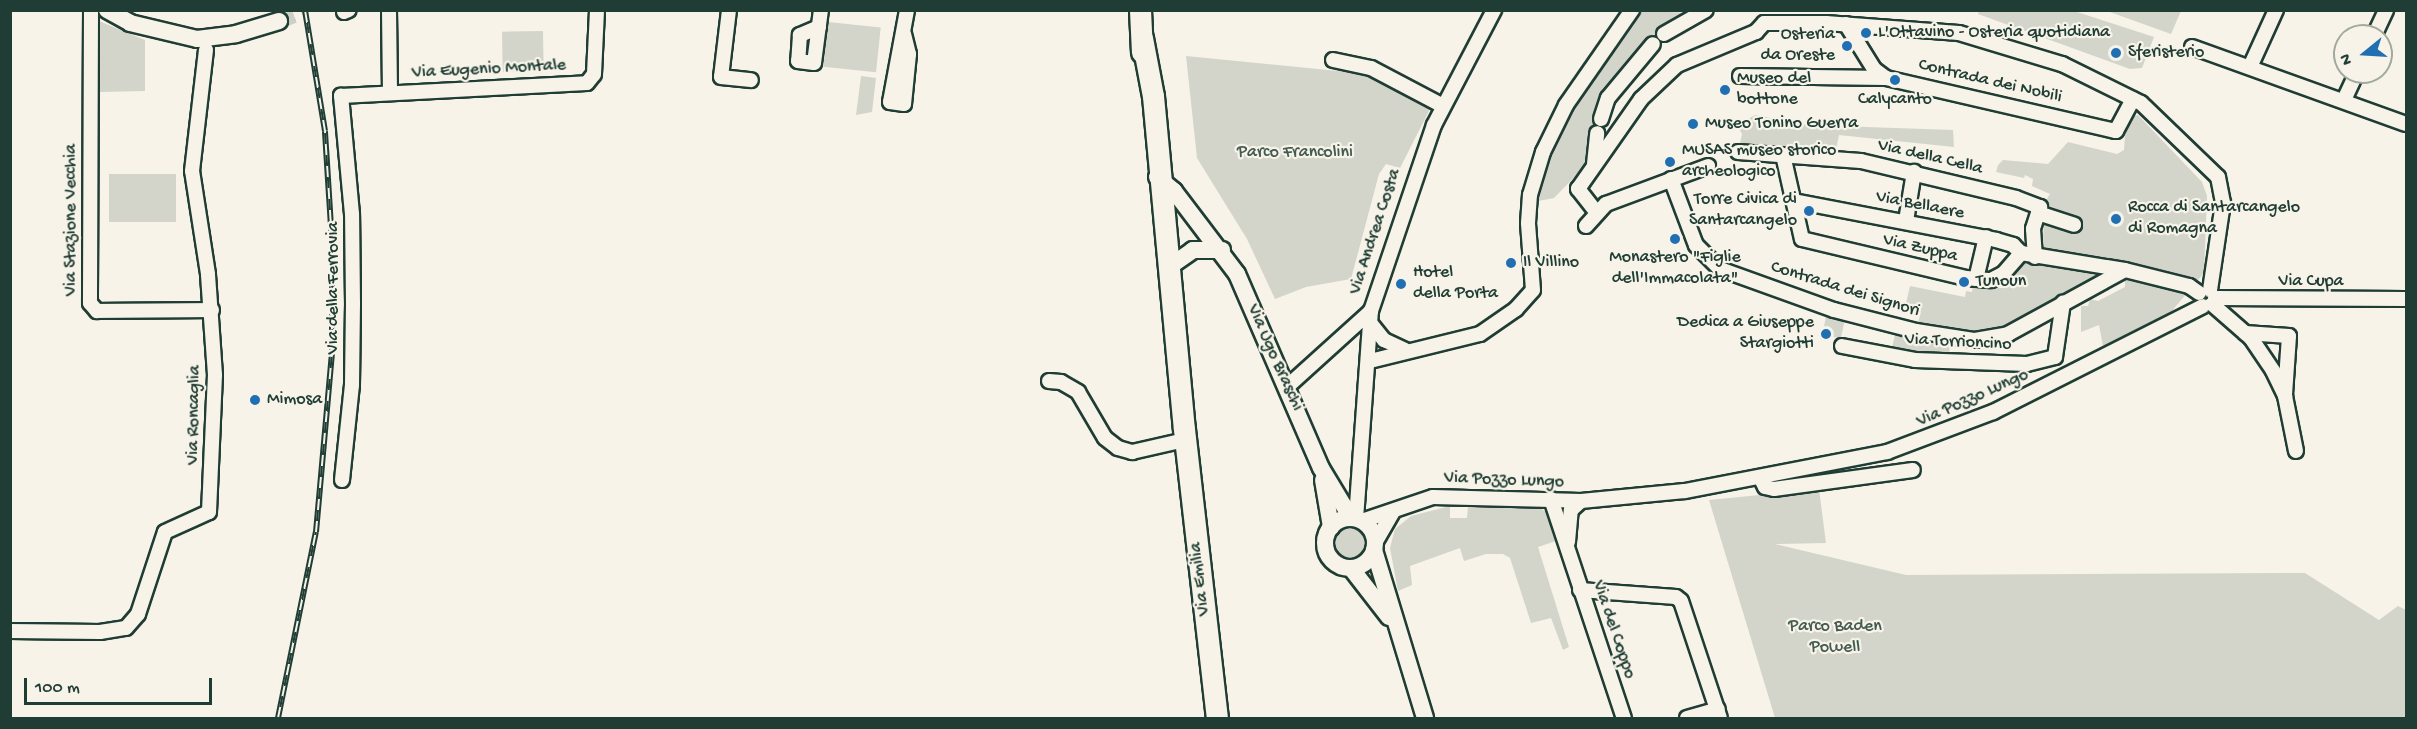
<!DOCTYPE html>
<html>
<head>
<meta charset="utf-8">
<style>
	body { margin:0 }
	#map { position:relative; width:2417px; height:729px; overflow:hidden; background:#f7f3e8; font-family:"Gochi Hand",sans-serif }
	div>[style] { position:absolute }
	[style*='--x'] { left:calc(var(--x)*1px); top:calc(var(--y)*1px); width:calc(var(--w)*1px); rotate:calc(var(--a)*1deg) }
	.green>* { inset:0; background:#d3d5ca; transform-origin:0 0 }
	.round { border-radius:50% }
	.tertiary-tunnel>* { height:16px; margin-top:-8px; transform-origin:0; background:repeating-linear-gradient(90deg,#cccfc4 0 16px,transparent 0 24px) }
	.roads { filter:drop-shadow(2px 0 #1f3d34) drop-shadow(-2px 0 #1f3d34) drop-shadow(0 2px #1f3d34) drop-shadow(0 -2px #1f3d34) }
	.minor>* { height:14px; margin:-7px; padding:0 7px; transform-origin:7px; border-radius:7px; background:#f7f3e8 }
	.tertiary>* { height:16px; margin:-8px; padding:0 8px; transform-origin:8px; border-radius:8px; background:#f7f3e8 }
	.tertiary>.ring { margin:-8px; padding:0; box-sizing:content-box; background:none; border:16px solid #f7f3e8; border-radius:50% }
	.primary>* { height:21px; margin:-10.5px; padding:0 10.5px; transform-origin:10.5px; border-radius:10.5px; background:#f7f3e8 }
	.rail>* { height:6px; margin-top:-3px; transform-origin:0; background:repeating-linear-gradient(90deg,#f7f3e8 0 11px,#1f3d34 0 22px); box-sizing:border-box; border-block:2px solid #1f3d34 }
	.dots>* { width:16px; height:16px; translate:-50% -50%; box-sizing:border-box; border:3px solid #f7f3e8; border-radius:50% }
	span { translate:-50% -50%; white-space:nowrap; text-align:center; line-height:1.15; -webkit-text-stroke:4.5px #f7f3e8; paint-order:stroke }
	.poi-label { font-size:18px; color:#1f3d34 }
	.left { translate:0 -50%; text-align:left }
	.right { translate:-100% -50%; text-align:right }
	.street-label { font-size:18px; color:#1f3d34 }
	.park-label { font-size:18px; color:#435b52 }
	.frame { position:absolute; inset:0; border:12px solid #1f3d34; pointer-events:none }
	.north { position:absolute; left:2333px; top:24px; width:60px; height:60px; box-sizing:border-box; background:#f7f3e8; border:2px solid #a1aaa0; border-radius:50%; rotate:252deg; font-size:16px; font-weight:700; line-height:24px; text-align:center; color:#1f3d34 }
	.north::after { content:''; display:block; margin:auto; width:21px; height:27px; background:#1f6fb2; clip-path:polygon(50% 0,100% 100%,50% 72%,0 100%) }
	.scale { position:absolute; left:24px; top:678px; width:188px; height:27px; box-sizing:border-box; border:3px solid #1f3d34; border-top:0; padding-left:8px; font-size:18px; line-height:21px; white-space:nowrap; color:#1f3d34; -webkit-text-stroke:4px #f7f3e8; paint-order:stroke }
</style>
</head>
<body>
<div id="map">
	<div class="green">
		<i style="clip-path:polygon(1979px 10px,2074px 11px,2154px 37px,2142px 68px,2130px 69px,1978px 14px)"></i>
		<i style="clip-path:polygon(1640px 11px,1694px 13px,1643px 42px,1602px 95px,1586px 165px,1554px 198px,1533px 202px,1563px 124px,1596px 68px)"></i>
		<i style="clip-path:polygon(2107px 11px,2181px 11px,2171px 34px)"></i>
		<i style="clip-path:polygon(99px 21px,145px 40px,145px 91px,100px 92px)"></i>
		<i style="left:828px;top:22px;width:53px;height:45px;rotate:6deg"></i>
		<i style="left:543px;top:31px;width:40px;height:41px;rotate:89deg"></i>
		<i style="clip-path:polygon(1186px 56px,1368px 74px,1431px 107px,1400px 168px,1386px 164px,1379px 174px,1351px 279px,1306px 287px,1275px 299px,1247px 239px,1197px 158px)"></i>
		<i style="clip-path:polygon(861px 76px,876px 78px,872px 112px,856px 115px)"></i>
		<i style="clip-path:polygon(1755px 115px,1808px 125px,1953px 130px,1954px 147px,1839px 135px,1834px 159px,1738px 152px,1742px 134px,1737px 125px)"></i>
		<i style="clip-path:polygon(2138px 115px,2202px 182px,2207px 196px,2204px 273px,2160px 325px,2103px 346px,2099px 325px,2081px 332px,2081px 306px,2088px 306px,2090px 299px,2098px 301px,2125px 287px,2125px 271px,2008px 334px,1975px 340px,1916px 330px,1921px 312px,1905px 308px,1910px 286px,1965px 297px,1966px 291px,1972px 292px,1973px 283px,1983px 288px,2002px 288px,2021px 266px,2043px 250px,2044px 204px,2050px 194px,2032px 186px,2033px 179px,2025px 175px,2024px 178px,1996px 172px,1998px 165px,2003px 160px,2048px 164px,2068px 142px,2117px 154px,2124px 150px,2126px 119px)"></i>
		<i style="left:109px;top:174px;width:67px;height:48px"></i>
		<i style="left:1827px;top:312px;width:19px;height:23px;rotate:12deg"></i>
		<i style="clip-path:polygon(1896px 330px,1951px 342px,1948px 358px,1891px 353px)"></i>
		<i style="clip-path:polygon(1819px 489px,1826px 543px,1775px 544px,1906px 575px,2305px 573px,2379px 620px,2398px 606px,2406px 610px,2406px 718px,1775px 718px,1709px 500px)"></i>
		<i style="clip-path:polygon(1450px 506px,1450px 518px,1467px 518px,1468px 506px,1542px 509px,1550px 516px,1559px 540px,1538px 547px,1569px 647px,1563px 650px,1551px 618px,1531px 623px,1510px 558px,1503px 554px,1486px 554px,1464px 561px,1460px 548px,1410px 566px,1412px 585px,1398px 591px,1390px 548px,1395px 529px,1411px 516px)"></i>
		<i class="round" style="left:1332px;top:526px;width:34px;height:34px"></i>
	</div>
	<div class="tertiary-tunnel">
		<i style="--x:279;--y:21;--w:29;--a:-22"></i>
	</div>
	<div class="roads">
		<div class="minor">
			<i style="--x:91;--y:10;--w:293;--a:90.2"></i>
			<i style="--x:90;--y:303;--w:11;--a:49"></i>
			<i style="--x:97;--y:311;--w:115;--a:-0.5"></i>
			<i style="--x:389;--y:10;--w:83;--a:89.3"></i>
			<i style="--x:729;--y:10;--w:67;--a:96.8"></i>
			<i style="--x:721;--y:77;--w:30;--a:6"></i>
			<i style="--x:344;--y:12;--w:5;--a:-22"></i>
			<i style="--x:1764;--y:23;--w:62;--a:0"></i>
			<i style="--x:1826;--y:23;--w:133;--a:4.3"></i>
			<i style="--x:1959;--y:33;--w:108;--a:16.8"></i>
			<i style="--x:2062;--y:64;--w:88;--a:26.3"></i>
			<i style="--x:2141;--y:103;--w:107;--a:43.9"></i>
			<i style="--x:2218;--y:177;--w:26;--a:79"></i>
			<i style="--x:2223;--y:203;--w:88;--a:98.5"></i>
			<i style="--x:1846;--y:24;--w:53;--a:58.1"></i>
			<i style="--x:1874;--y:69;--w:15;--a:37"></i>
			<i style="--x:1886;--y:78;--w:236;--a:13"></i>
			<i style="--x:2116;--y:131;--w:36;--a:-62"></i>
			<i style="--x:819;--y:27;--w:21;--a:157"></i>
			<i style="--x:800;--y:35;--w:26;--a:94"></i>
			<i style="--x:798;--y:61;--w:16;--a:7"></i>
			<i style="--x:814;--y:63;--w:53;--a:-82.5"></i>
			<i style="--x:904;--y:34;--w:21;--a:76"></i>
			<i style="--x:909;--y:54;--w:50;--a:95.7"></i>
			<i style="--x:904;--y:104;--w:14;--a:-172"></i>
			<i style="--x:890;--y:102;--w:94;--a:-79.5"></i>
			<i style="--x:1664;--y:34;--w:48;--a:-29.7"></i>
			<i style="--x:2374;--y:36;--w:29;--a:-65"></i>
			<i style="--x:2192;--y:47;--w:227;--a:19.8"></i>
			<i style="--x:1333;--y:60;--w:39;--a:12"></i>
			<i style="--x:1371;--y:68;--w:81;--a:27.8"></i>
			<i style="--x:2250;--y:67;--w:63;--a:-65.5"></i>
			<i style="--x:1740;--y:76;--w:146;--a:0.8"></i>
			<i style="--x:2344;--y:100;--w:31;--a:-65"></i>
			<i style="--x:1601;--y:119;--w:22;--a:-72"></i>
			<i style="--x:1608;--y:98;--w:70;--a:-50.2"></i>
			<i style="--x:1738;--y:152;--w:123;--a:4.2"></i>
			<i style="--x:1861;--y:161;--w:159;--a:13.4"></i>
			<i style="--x:2016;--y:198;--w:26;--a:21"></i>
			<i style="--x:2040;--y:207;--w:23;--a:108"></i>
			<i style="--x:2033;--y:229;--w:28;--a:86"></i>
			<i style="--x:1783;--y:155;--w:86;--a:77.3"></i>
			<i style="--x:1802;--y:239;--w:169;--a:13.4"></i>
			<i style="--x:1966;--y:278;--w:25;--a:5"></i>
			<i style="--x:1991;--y:280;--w:13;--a:-27"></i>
			<i style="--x:2003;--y:274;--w:28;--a:-49"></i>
			<i style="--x:1594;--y:164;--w:31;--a:-84"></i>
			<i style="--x:1671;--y:179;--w:71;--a:69.3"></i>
			<i style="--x:1696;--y:245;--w:34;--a:45"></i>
			<i style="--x:1720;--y:269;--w:121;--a:19.8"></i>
			<i style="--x:1834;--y:310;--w:85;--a:14.4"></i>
			<i style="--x:1916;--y:331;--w:60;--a:8.7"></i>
			<i style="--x:1975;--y:340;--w:34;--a:-10"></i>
			<i style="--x:2008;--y:334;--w:133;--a:-28.7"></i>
			<i style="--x:1794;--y:201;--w:206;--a:10.9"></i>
			<i style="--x:1996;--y:240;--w:18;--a:16"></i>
			<i style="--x:2013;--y:245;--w:11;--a:45"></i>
			<i style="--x:2021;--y:253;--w:105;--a:9.3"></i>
			<i style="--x:2125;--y:270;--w:66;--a:14"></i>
			<i style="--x:2189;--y:286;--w:12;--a:35"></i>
			<i style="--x:1597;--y:213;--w:31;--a:-128"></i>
			<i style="--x:1578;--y:189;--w:110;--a:-55"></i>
			<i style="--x:1641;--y:99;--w:50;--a:-43.4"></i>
			<i style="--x:1677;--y:65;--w:86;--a:-22.7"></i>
			<i style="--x:1756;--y:32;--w:12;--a:-48"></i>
			<i style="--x:2038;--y:213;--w:38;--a:18"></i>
			<i style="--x:1906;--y:221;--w:50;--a:-80.7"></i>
			<i style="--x:1586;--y:226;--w:30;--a:-48"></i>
			<i style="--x:1606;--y:204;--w:109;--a:-20.4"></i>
			<i style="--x:1976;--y:279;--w:43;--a:-76.6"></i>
			<i style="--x:2215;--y:298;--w:191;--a:0.3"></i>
			<i style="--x:2212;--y:304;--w:52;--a:41.1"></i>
			<i style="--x:2251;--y:338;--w:40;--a:56"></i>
			<i style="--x:2273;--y:371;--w:28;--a:64"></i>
			<i style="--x:2285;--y:396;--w:56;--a:78.7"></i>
			<i style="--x:1371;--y:324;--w:21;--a:51"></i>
			<i style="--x:1384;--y:340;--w:23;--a:25"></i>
			<i style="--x:2245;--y:333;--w:44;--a:3.9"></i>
			<i style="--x:2289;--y:336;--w:59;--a:93.9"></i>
			<i style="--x:1842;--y:346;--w:74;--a:10.9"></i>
			<i style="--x:1915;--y:360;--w:112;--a:2"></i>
			<i style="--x:2027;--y:364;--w:29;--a:-14"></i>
			<i style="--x:2055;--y:357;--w:55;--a:-81.6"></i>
			<i style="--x:1370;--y:361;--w:113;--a:-13.8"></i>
			<i style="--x:1480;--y:334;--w:44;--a:-34.8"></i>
			<i style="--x:1516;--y:309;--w:25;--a:-48"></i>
			<i style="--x:1533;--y:290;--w:67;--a:-94.3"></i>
			<i style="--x:1528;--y:223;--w:28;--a:-86"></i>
			<i style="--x:1530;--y:195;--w:45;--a:-73.2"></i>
			<i style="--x:1543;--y:152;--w:52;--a:-63.9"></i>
			<i style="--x:1566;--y:105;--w:116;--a:-55.2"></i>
			<i style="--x:1049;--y:381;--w:12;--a:5"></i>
			<i style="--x:1061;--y:382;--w:20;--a:30"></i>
			<i style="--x:1078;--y:392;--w:53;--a:59.6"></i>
			<i style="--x:1105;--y:438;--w:16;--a:38"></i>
			<i style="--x:1118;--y:448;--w:15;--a:16"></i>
			<i style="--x:1132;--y:452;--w:54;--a:-12.8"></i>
			<i style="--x:1288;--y:386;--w:112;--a:-42.1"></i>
			<i style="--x:1760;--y:477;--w:11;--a:63"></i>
			<i style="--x:1765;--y:487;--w:9;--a:13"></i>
			<i style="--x:1774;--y:489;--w:140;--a:-7.8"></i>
			<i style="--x:342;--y:480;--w:96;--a:-84"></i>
			<i style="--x:352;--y:385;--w:81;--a:-89.3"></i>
			<i style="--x:353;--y:304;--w:90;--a:-90.6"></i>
			<i style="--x:352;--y:214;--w:119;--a:-95.3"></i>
			<i style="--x:341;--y:96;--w:246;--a:-3"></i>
			<i style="--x:587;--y:83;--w:11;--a:-52"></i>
			<i style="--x:594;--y:74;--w:64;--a:-87.3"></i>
			<i style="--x:1551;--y:499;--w:231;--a:71.6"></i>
			<i style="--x:1356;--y:519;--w:209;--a:-85.9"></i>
			<i style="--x:1371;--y:311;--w:196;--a:-71.3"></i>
			<i style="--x:1434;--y:125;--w:130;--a:-62.4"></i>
			<i style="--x:1362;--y:521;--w:75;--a:-18.7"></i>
			<i style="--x:1433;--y:497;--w:148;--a:1.5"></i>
			<i style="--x:1581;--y:501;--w:104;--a:-5.5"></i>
			<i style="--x:1685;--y:491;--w:206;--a:-10.9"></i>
			<i style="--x:1887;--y:452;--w:113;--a:-20.7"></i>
			<i style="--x:1993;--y:412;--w:235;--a:-26.8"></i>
			<i style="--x:1568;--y:542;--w:32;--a:-85"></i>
			<i style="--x:1571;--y:510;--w:13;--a:-42"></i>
			<i style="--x:1375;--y:543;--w:36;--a:-60"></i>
			<i style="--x:1580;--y:590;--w:96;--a:4.2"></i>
			<i style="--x:1676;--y:597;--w:6;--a:39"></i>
			<i style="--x:1681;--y:601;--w:123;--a:71.6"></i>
			<i style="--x:10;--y:631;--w:90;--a:0.6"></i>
			<i style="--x:100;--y:632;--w:26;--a:-9"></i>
			<i style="--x:126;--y:628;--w:18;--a:-49"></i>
			<i style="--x:138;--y:614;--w:86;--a:-71.8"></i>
			<i style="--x:165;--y:532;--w:48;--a:-24.4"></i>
			<i style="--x:209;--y:512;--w:137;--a:-87.5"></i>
			<i style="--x:215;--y:375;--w:101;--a:-94"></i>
			<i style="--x:208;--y:274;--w:104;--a:-98.8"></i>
			<i style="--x:192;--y:171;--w:122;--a:-83.4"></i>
			<i style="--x:1687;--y:718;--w:32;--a:-16"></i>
		</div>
		<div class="tertiary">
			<i style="--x:107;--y:10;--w:26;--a:29"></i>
			<i style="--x:130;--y:23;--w:69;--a:13.4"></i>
			<i style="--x:197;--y:39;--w:39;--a:-7"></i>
			<i style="--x:236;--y:34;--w:45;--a:-16.8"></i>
			<i style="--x:1157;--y:177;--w:22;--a:39"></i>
			<i style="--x:1174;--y:191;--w:104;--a:52.8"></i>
			<i style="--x:1237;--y:274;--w:211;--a:66.6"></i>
			<i style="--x:1321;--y:468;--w:58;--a:59"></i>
			<i style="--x:1169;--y:267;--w:29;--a:-35"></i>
			<i style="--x:1193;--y:250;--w:29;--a:0"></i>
			<i style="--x:1323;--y:480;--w:48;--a:80.3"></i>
			<i class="ring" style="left:1325px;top:518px;width:34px;height:34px"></i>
			<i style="--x:1374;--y:550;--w:176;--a:73.1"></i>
			<i style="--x:1351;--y:568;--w:62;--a:52.2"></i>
		</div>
		<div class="primary">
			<i style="--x:1140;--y:10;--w:42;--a:87.3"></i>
			<i style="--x:1142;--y:38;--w:59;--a:79.3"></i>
			<i style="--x:1153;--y:96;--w:334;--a:84.7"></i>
			<i style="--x:1184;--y:429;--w:291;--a:83.5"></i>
		</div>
	</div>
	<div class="rail">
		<i style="--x:278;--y:718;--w:190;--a:-78.5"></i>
		<i style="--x:316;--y:532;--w:182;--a:-84.9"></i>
		<i style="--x:332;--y:351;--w:108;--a:-90"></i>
		<i style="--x:332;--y:243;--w:112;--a:-93.6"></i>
		<i style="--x:325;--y:131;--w:123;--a:-99.4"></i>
	</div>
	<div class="dots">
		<i style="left:1866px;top:33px;background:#1f6fb2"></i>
		<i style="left:1847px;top:46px;background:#1f6fb2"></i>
		<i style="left:2116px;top:53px;background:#1f6fb2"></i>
		<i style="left:1895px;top:80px;background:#1f6fb2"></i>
		<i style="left:1725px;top:90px;background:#1f6fb2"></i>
		<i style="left:1693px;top:124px;background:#1f6fb2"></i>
		<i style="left:1670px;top:162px;background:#1f6fb2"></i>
		<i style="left:1809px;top:211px;background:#1f6fb2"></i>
		<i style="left:2116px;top:219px;background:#1f6fb2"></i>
		<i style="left:1675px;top:239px;background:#1f6fb2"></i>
		<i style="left:1511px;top:263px;background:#1f6fb2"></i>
		<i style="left:1964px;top:282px;background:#1f6fb2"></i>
		<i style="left:1401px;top:284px;background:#1f6fb2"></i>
		<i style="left:1826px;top:334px;background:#1f6fb2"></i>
		<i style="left:255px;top:400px;background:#1f6fb2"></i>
	</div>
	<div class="poi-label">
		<span class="left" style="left:1878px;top:33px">L'Ottavino - Osteria quotidiana</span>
		<span class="right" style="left:1835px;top:46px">Osteria<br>da Oreste</span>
		<span class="left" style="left:2128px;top:53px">Sferisterio</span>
		<span class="left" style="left:1737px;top:90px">Museo del<br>bottone</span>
		<span style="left:1895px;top:100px">Calycanto</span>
		<span class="left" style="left:1705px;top:124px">Museo Tonino Guerra</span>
		<span class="left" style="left:1682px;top:162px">MUSAS museo storico<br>archeologico</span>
		<span class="right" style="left:1797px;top:211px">Torre Civica di<br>Santarcangelo</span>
		<span class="left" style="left:2128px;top:219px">Rocca di Santarcangelo<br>di Romagna</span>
		<span style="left:1675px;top:269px">Monastero "Figlie<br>dell'Immacolata"</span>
		<span class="left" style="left:1523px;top:263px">Il Villino</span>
		<span class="left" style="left:1413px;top:284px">Hotel<br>della Porta</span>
		<span class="left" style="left:1976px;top:282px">Tunoun</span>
		<span class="right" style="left:1814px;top:334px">Dedica a Giuseppe<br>Stargiotti</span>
		<span class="left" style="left:267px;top:400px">Mimosa</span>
	</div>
	<div class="street-label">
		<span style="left:489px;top:70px;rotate:-3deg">Via Eugenio Montale</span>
		<span style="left:1990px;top:82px;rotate:13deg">Contrada dei Nobili</span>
		<span style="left:1930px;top:158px;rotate:13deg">Via della Cella</span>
		<span style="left:1920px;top:206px;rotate:11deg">Via Bellaere</span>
		<span style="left:72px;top:220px;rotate:-90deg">Via Stazione Vecchia</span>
		<span style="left:1376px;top:232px;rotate:-72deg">Via Andrea Costa</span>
		<span style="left:1920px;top:249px;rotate:13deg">Via Zuppa</span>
		<span style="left:2311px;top:282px">Via Cupa</span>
		<span style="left:334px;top:288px;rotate:-90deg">Via della Ferrovia</span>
		<span style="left:1845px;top:290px;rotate:17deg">Contrada dei Signori</span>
		<span style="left:1958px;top:343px;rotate:3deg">Via Torrioncino</span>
		<span style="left:1274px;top:358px;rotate:66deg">Via Ugo Braschi</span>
		<span style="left:1973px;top:399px;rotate:-24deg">Via Pozzo Lungo</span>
		<span style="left:195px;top:415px;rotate:-89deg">Via Roncaglia</span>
		<span style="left:1504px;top:481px;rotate:2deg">Via Pozzo Lungo</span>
		<span style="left:1201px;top:579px;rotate:-97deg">Via Emilia</span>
		<span style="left:1613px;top:630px;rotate:71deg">Via del Coppo</span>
	</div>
	<div class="park-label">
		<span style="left:1295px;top:153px">Parco Francolini</span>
		<span style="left:1835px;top:638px">Parco Baden<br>Powell</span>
	</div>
	<div class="frame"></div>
	<div class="north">N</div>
	<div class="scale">100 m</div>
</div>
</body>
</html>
